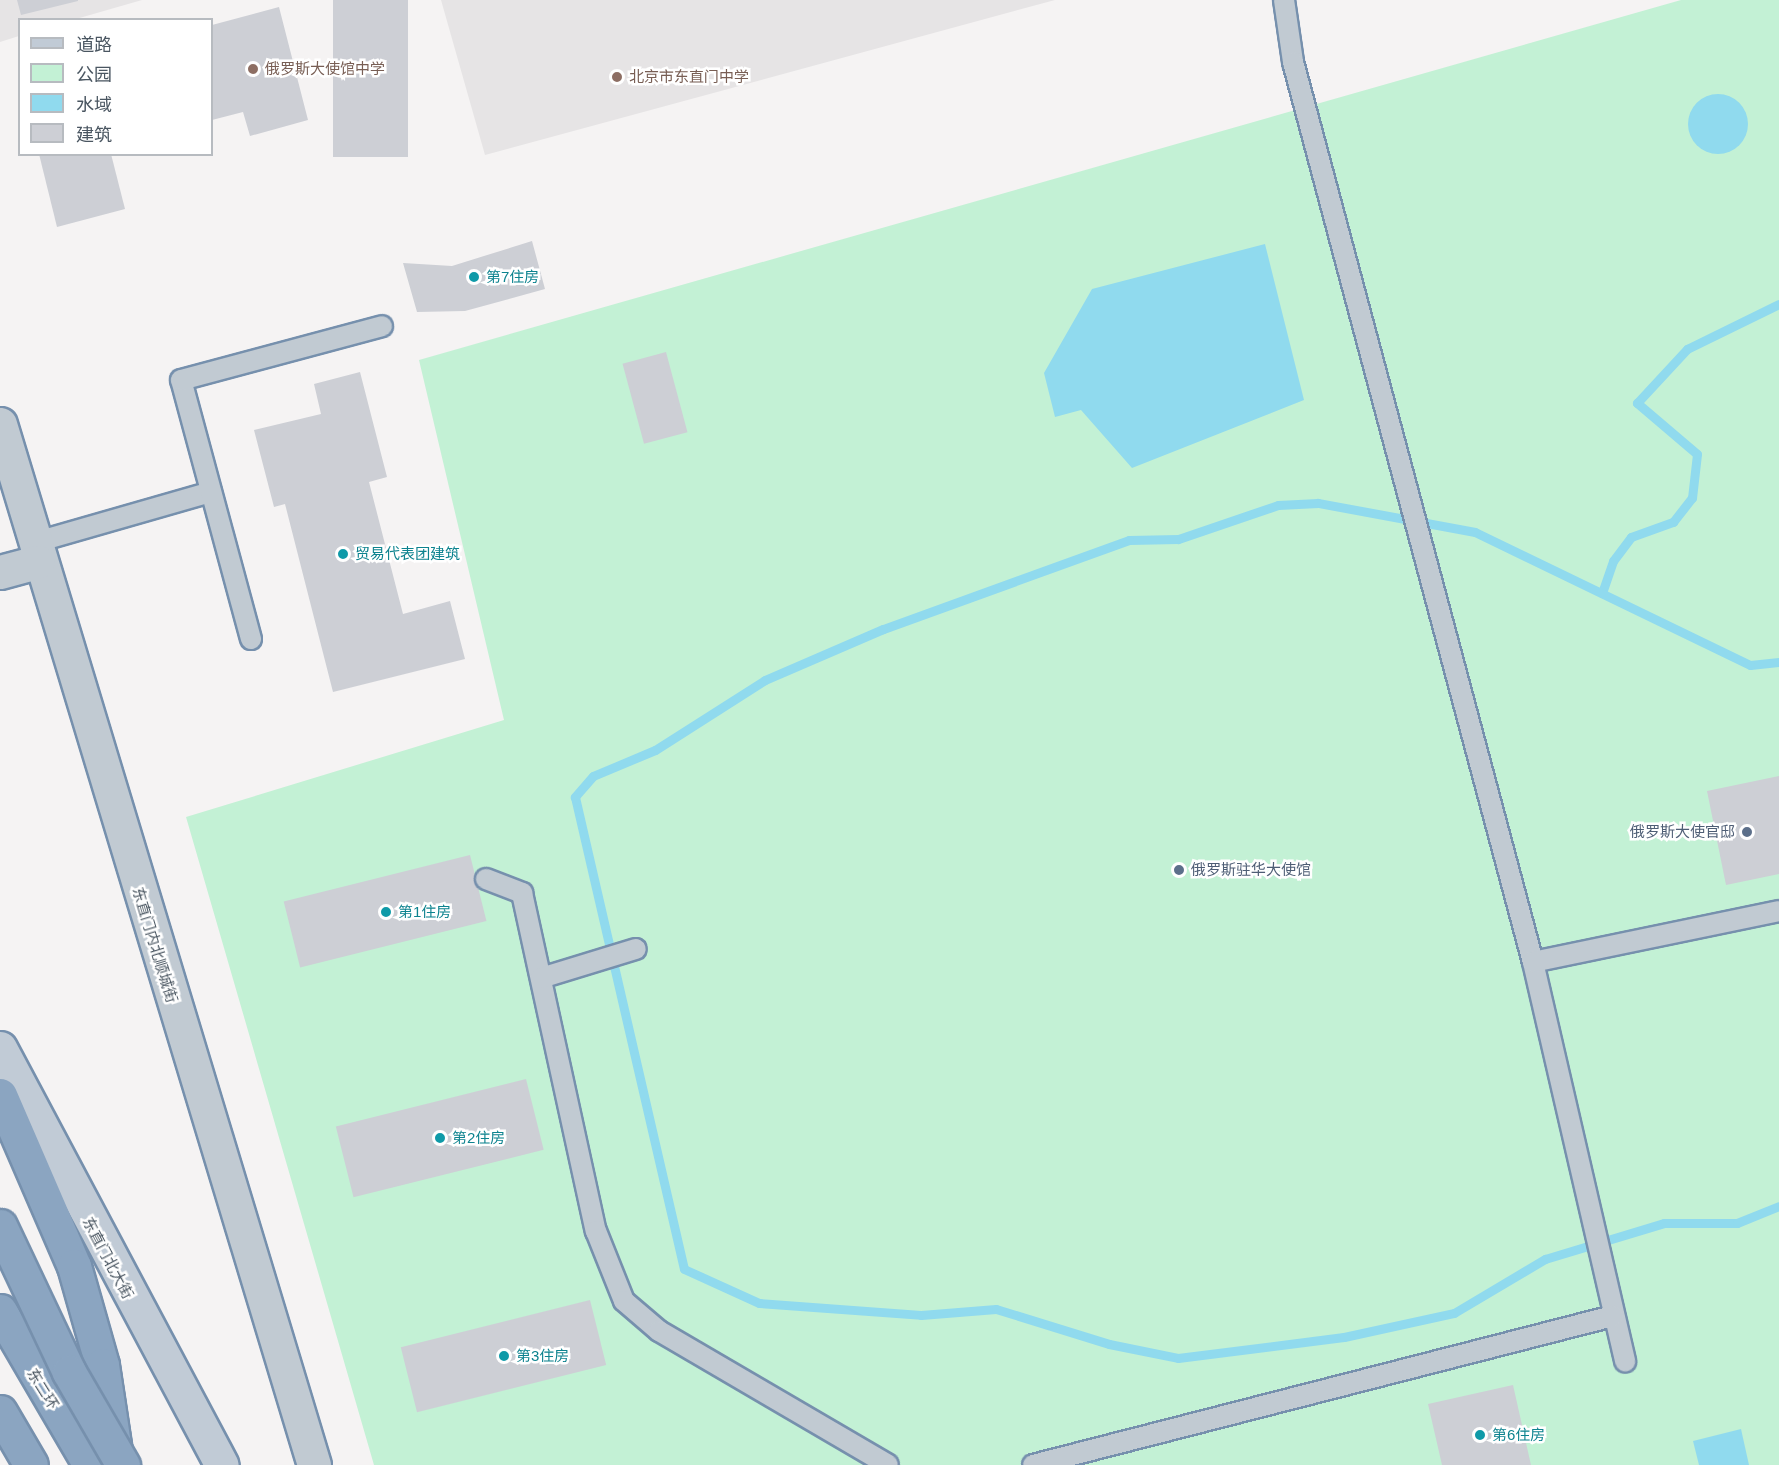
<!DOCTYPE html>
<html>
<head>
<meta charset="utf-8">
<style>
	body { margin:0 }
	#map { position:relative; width:1779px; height:1465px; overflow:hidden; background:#f5f3f3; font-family:Helvetica,"Noto Sans SC",sans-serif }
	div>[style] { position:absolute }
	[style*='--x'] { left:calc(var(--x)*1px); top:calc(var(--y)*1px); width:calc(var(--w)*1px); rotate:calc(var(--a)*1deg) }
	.education>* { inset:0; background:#e6e4e5 }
	.green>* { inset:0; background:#c3f1d5 }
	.water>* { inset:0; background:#90daee }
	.round { border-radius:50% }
	.stream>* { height:9px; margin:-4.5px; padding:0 4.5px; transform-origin:4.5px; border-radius:4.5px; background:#90daee }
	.building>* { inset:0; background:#cdcfd5; transform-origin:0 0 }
	.roads { filter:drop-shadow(2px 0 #7690ad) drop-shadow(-2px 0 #7690ad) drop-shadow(0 2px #7690ad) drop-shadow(0 -2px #7690ad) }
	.lane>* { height:20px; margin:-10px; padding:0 10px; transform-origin:10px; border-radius:10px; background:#c1cad2 }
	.street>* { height:33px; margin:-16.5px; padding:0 16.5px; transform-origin:16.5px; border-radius:16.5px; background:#c1cad2 }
	.secondary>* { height:33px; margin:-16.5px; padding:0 16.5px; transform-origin:16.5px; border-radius:16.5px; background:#c1cbd6 }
	.highway>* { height:33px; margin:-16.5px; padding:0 16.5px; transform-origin:16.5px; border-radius:16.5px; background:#8ba5c1 }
	.bridges { filter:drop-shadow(2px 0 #7690ad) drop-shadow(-2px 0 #7690ad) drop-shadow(0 2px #7690ad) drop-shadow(0 -2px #7690ad) }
	.highway-bridge>* { height:33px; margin:-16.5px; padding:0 16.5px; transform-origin:16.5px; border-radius:16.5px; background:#8ba5c1 }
	.dots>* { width:16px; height:16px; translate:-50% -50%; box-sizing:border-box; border:3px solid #fff; border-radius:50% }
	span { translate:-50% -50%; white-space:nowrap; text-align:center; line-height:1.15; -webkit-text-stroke:5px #fff; paint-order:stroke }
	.education-label { font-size:15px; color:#785e54 }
	.left { translate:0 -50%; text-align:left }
	.culture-label { font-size:15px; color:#0d838f }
	.service-label { font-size:15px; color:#4e5e75 }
	.right { translate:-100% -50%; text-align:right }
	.street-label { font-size:15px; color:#4a5661 }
	.legend { position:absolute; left:18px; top:18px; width:195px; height:138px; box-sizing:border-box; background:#fff; border:2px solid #b7bbc0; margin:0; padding:8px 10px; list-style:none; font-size:18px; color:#4a5661 }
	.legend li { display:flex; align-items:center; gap:12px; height:30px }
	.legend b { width:30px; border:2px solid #b7bbc0 }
</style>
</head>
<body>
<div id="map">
	<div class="education">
		<i style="clip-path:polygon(0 0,142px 0,76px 19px,20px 20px,19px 36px,0 42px)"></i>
		<i style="clip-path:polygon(441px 0,1055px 0,485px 155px)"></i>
	</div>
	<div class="green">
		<i style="clip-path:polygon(1681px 0,1779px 0,1779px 1465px,374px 1465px,186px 817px,504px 720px,419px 360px)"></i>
	</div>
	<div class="water">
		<i class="round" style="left:1688px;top:94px;width:60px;height:60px"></i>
		<i style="clip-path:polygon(1265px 244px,1304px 400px,1132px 468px,1081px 410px,1055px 417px,1044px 373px,1092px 289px)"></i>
		<i style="clip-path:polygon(1741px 1429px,1749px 1465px,1699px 1465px,1693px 1441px)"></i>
	</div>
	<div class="stream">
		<i style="--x:1602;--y:593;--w:34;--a:-71"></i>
		<i style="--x:1613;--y:561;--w:30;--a:-53"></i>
		<i style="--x:1631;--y:537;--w:45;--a:-19.7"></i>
		<i style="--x:1673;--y:522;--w:31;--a:-52"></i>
		<i style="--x:1692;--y:498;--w:44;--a:-83.5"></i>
		<i style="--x:1697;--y:454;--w:79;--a:-139.6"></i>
		<i style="--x:1637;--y:403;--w:74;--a:-47.2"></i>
		<i style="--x:1687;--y:349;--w:102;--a:-26.1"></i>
		<i style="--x:1779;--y:662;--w:29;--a:174"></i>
		<i style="--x:1750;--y:665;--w:305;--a:-154.2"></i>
		<i style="--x:1475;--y:532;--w:160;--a:-169.5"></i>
		<i style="--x:1318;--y:503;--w:40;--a:177.1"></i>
		<i style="--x:1278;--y:505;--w:106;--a:161.2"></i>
		<i style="--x:1178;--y:539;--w:49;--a:178.8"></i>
		<i style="--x:1129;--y:540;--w:262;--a:160.1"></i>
		<i style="--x:883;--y:629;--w:129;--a:156.6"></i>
		<i style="--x:765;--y:680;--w:130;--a:147.5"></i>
		<i style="--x:655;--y:750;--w:67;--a:157.2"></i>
		<i style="--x:593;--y:776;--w:28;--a:131"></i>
		<i style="--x:575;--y:797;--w:484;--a:77"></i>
		<i style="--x:684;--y:1269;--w:82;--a:24.4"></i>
		<i style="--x:759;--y:1303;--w:162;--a:4.2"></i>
		<i style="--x:921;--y:1315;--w:75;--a:-4.6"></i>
		<i style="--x:996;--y:1309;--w:118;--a:17.2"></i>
		<i style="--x:1109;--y:1344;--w:70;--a:11.5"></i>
		<i style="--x:1178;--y:1358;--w:167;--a:-7.2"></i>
		<i style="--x:1344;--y:1337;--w:113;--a:-12.3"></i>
		<i style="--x:1454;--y:1313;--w:106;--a:-30.7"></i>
		<i style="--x:1545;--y:1259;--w:124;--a:-16.8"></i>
		<i style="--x:1664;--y:1223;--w:73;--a:0"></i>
		<i style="--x:1737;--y:1223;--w:45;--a:-22"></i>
	</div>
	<div class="building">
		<i style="clip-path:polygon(17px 0,78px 0,78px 1px,21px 15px)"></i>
		<i style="left:333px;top:0;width:75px;height:157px"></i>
		<i style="clip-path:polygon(279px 7px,308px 120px,250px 136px,243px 112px,212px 120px,212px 25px)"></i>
		<i style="clip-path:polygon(39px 154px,111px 154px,125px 209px,57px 227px)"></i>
		<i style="clip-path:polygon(532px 241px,545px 289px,465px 311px,417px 312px,403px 263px,452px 266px)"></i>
		<i style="left:666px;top:352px;width:83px;height:45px;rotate:75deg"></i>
		<i style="clip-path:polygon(360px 372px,387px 477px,369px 482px,403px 614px,450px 601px,465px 659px,333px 692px,285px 504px,274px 507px,254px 430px,321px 414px,314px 384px)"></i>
		<i style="clip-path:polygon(1779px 776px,1779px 874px,1726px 885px,1707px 791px)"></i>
		<i style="left:470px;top:855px;width:68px;height:192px;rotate:76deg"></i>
		<i style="left:526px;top:1079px;width:73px;height:196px;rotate:76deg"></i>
		<i style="left:590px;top:1300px;width:67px;height:195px;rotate:76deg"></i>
		<i style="clip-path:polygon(1513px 1385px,1531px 1465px,1442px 1465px,1428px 1404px)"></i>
	</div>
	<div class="roads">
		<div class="lane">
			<i style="--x:1284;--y:0;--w:63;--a:81.7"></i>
			<i style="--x:1293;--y:62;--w:931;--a:75.07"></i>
			<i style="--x:1533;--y:962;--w:410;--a:77"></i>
			<i style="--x:33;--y:543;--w:185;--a:-16"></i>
			<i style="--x:251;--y:639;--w:268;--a:-105.1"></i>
			<i style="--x:181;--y:380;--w:208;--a:-15"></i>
			<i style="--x:486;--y:879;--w:39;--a:21"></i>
			<i style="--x:522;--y:893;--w:346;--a:77.7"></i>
			<i style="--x:596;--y:1231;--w:75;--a:68.2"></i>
			<i style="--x:624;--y:1301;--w:46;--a:40.6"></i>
			<i style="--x:659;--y:1331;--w:265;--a:30.3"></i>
			<i style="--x:1533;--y:962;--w:251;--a:-11.7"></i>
			<i style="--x:541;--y:978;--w:99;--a:-17"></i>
			<i style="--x:1033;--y:1465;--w:599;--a:-14.41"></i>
		</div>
		<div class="street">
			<i style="--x:0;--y:424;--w:1087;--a:73.21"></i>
			<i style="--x:0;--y:572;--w:39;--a:-15"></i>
		</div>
		<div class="secondary">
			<i style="--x:0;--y:1048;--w:472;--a:62"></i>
		</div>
		<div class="highway">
			<i style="--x:0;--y:1095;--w:186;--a:66.6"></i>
			<i style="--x:74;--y:1266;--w:103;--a:74.2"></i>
			<i style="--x:102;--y:1365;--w:87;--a:81.4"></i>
			<i style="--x:0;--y:1311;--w:178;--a:59.7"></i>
			<i style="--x:0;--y:1412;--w:61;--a:59.7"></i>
		</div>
	</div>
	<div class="bridges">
		<div class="highway-bridge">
			<i style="--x:0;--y:1226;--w:161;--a:64.7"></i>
			<i style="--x:69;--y:1372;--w:108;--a:59.9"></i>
		</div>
	</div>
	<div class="dots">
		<i style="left:253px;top:69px;background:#8d6e63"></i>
		<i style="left:617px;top:77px;background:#8d6e63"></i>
		<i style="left:474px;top:277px;background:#0f9aa8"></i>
		<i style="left:343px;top:554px;background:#0f9aa8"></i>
		<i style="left:1747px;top:832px;background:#5c6f8a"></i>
		<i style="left:1179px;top:870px;background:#5c6f8a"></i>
		<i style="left:386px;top:912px;background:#0f9aa8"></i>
		<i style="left:440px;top:1138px;background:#0f9aa8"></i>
		<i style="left:504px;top:1356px;background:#0f9aa8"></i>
		<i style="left:1480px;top:1435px;background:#0f9aa8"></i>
	</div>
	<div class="education-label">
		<span class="left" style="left:265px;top:69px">俄罗斯大使馆中学</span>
		<span class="left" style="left:629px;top:77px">北京市东直门中学</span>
	</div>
	<div class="culture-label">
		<span class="left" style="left:486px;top:277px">第7住房</span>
		<span class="left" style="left:355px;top:554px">贸易代表团建筑</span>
		<span class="left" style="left:398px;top:912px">第1住房</span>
		<span class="left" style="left:452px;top:1138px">第2住房</span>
		<span class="left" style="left:516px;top:1356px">第3住房</span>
		<span class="left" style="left:1492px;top:1435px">第6住房</span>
	</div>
	<div class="service-label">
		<span class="right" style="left:1735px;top:832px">俄罗斯大使官邸</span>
		<span class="left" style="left:1191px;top:870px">俄罗斯驻华大使馆</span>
	</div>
	<div class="street-label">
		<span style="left:155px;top:945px;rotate:73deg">东直门内北顺城街</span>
		<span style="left:108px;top:1258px;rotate:62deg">东直门北大街</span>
		<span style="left:43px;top:1389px;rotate:58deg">东二环</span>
	</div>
	<ul class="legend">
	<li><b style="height:8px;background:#c1cbd6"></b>道路</li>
	<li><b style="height:16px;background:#c3f1d5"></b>公园</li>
	<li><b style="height:16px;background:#90daee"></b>水域</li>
	<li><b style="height:16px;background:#cdcfd5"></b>建筑</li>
	</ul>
</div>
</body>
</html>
